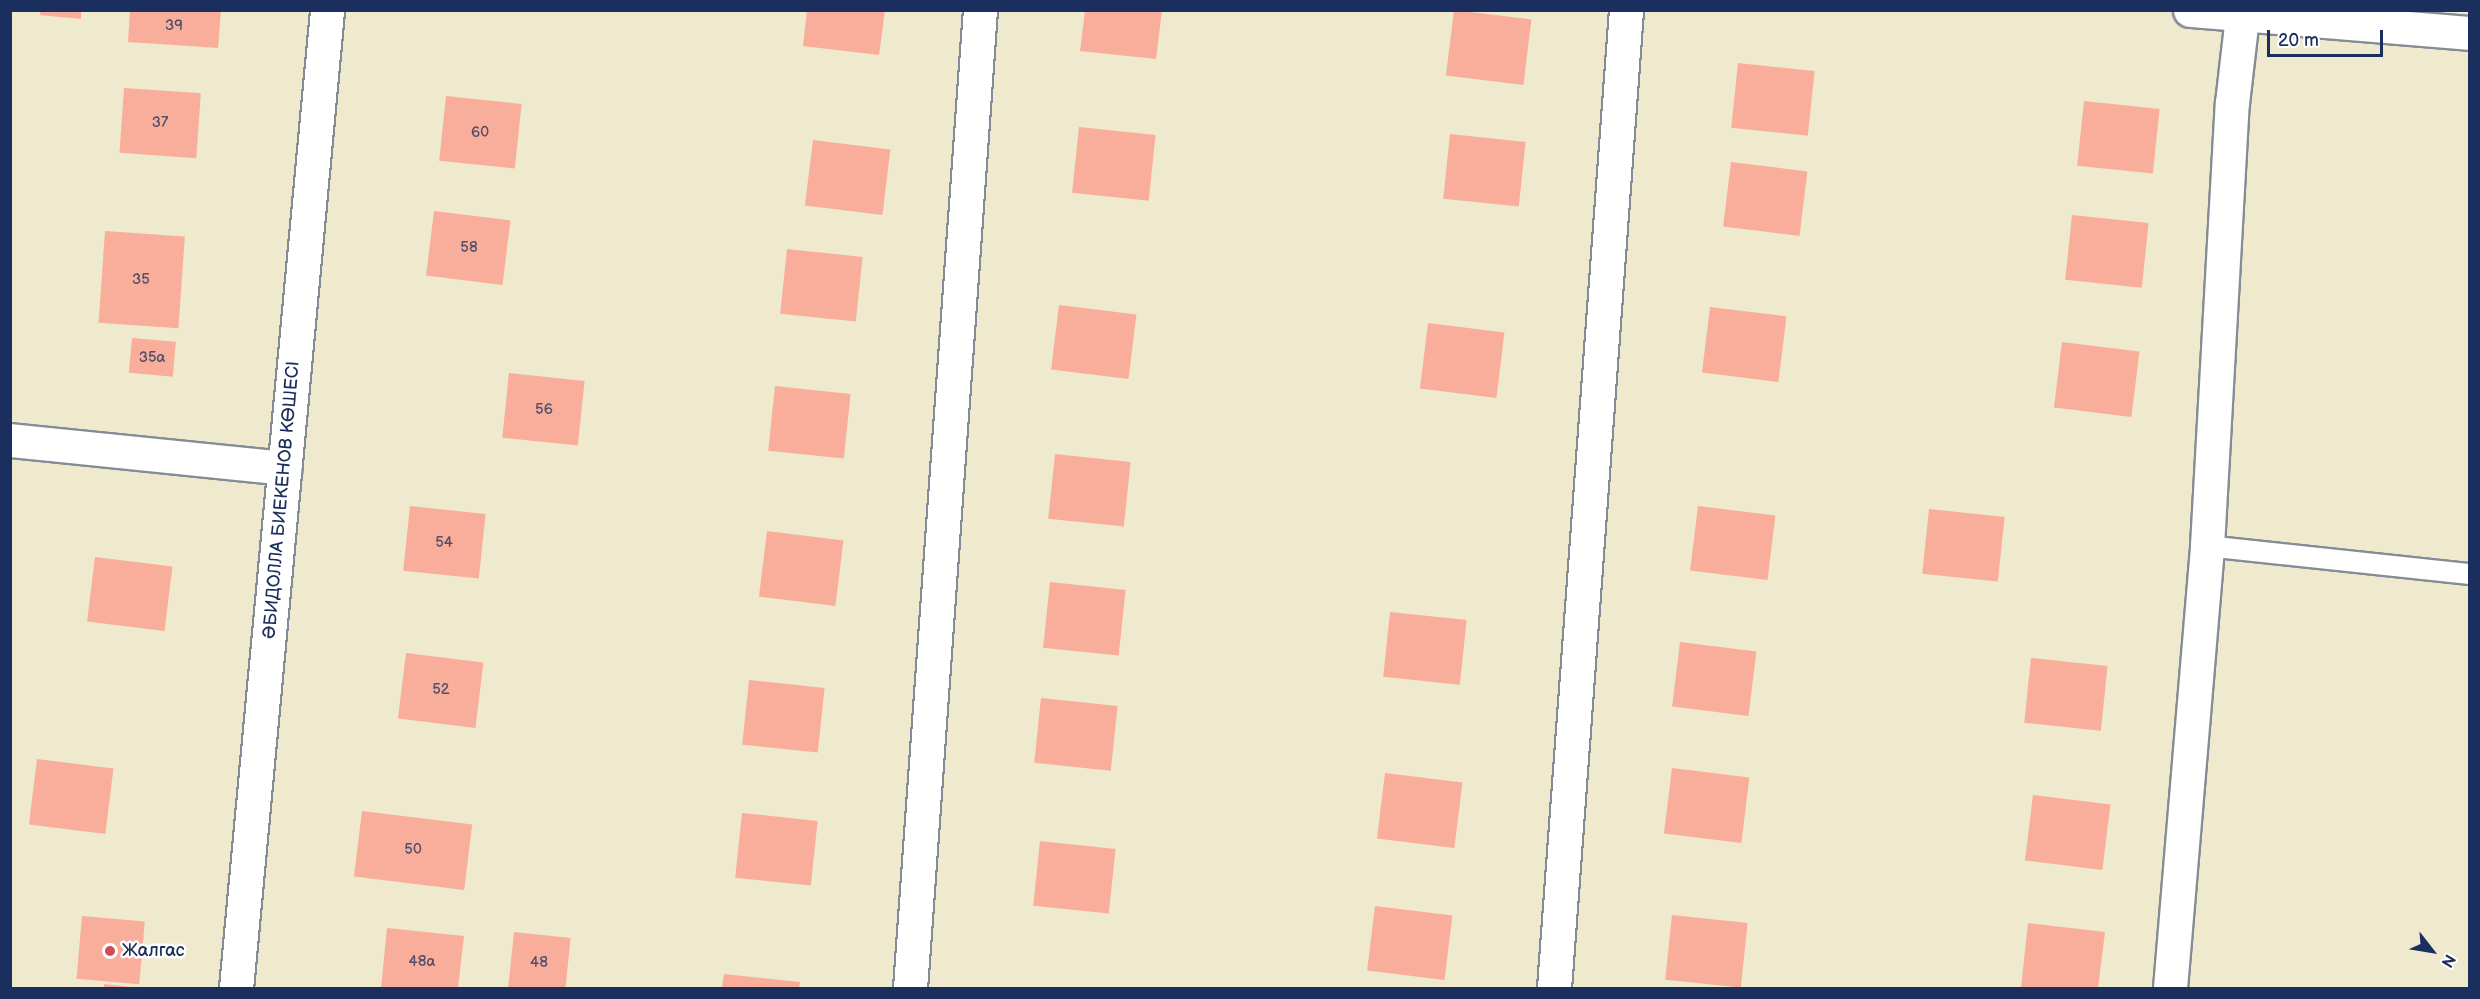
<!DOCTYPE html>
<html>
<head>
<meta charset="utf-8">
<style>
	body { margin:0 }
	#map { position:relative; width:2480px; height:999px; overflow:hidden; background:#efe9ce; font-family:"Balsamiq Sans",sans-serif }
	div>[style] { position:absolute }
	[style*='--x'] { left:calc(var(--x)*1px); top:calc(var(--y)*1px); width:calc(var(--w)*1px); rotate:calc(var(--a)*1deg) }
	.building>* { inset:0; background:#f9ae9b; transform-origin:0 0 }
	.roads { filter:drop-shadow(2px 0 #858c96) drop-shadow(-2px 0 #858c96) drop-shadow(0 2px #858c96) drop-shadow(0 -2px #858c96) }
	.lane>* { height:20px; margin:-10px; padding:0 10px; transform-origin:10px; border-radius:10px; background:#fff }
	.street>* { height:33px; margin:-16.5px; padding:0 16.5px; transform-origin:16.5px; border-radius:16.5px; background:#fff }
	.dots>* { width:16px; height:16px; translate:-50% -50%; box-sizing:border-box; border:3px solid #fff; border-radius:50% }
	span { translate:-50% -50%; white-space:nowrap; text-align:center; line-height:1.15; -webkit-text-stroke:5px #fff; paint-order:stroke }
	.number-label { font-size:15px; color:#524f6d }
	.number-label span { -webkit-text-stroke-width:0 }
	.street-label { font-size:18px; color:#1b2f5e }
	.poi-label { font-size:18px; color:#1b2f5e }
	.left { translate:0 -50%; text-align:left }
	.frame { position:absolute; inset:0; border:12px solid #1b2f5e; pointer-events:none }
	.north { position:absolute; left:2402px; top:921px; width:60px; height:60px; -webkit-text-stroke:4px #fff; paint-order:stroke; rotate:121deg; font-size:16px; font-weight:700; line-height:24px; text-align:center; color:#1b2f5e }
	.north::after { content:''; display:block; margin:auto; width:21px; height:27px; background:#1b2f5e; clip-path:polygon(50% 0,100% 100%,50% 72%,0 100%) }
	.scale { position:absolute; left:2267px; top:30px; width:116px; height:27px; box-sizing:border-box; border:3px solid #1b2f5e; border-top:0; padding-left:8px; font-size:18px; line-height:21px; white-space:nowrap; color:#1b2f5e; -webkit-text-stroke:4px #fff; paint-order:stroke }
</style>
</head>
<body>
<div id="map">
	<div class="building">
		<i style="clip-path:polygon(41px 10px,81px 10px,81px 19px,40px 15px)"></i>
		<i style="clip-path:polygon(130px 10px,221px 10px,218px 48px,128px 42px)"></i>
		<i style="clip-path:polygon(807px 10px,885px 10px,879px 55px,803px 46px)"></i>
		<i style="clip-path:polygon(1085px 10px,1162px 10px,1156px 59px,1080px 51px)"></i>
		<i style="left:1454px;top:10px;width:78px;height:66px;rotate:7deg"></i>
		<i style="left:1738px;top:63px;width:77px;height:65px;rotate:6deg"></i>
		<i style="left:124px;top:88px;width:77px;height:65px;rotate:4deg"></i>
		<i style="left:446px;top:96px;width:76px;height:65px;rotate:6deg"></i>
		<i style="left:2084px;top:101px;width:76px;height:65px;rotate:6deg"></i>
		<i style="left:1079px;top:127px;width:77px;height:66px;rotate:6deg"></i>
		<i style="left:1450px;top:134px;width:76px;height:65px;rotate:6deg"></i>
		<i style="left:813px;top:140px;width:78px;height:66px;rotate:7deg"></i>
		<i style="left:1731px;top:162px;width:77px;height:65px;rotate:7deg"></i>
		<i style="left:434px;top:211px;width:77px;height:65px;rotate:7deg"></i>
		<i style="left:2072px;top:215px;width:77px;height:65px;rotate:6deg"></i>
		<i style="left:105px;top:231px;width:80px;height:92px;rotate:4deg"></i>
		<i style="left:787px;top:249px;width:76px;height:65px;rotate:6deg"></i>
		<i style="left:1059px;top:305px;width:78px;height:65px;rotate:7deg"></i>
		<i style="left:1710px;top:307px;width:77px;height:66px;rotate:7deg"></i>
		<i style="left:1428px;top:323px;width:77px;height:66px;rotate:7deg"></i>
		<i style="left:132px;top:338px;width:44px;height:35px;rotate:5deg"></i>
		<i style="left:2062px;top:342px;width:78px;height:66px;rotate:7deg"></i>
		<i style="left:509px;top:373px;width:76px;height:65px;rotate:6deg"></i>
		<i style="left:775px;top:386px;width:76px;height:65px;rotate:6deg"></i>
		<i style="left:1055px;top:454px;width:76px;height:65px;rotate:6deg"></i>
		<i style="left:410px;top:506px;width:76px;height:65px;rotate:6deg"></i>
		<i style="left:1698px;top:506px;width:78px;height:65px;rotate:7deg"></i>
		<i style="left:1929px;top:509px;width:76px;height:65px;rotate:6deg"></i>
		<i style="left:767px;top:531px;width:77px;height:66px;rotate:7deg"></i>
		<i style="left:95px;top:557px;width:78px;height:65px;rotate:7deg"></i>
		<i style="left:1050px;top:582px;width:76px;height:66px;rotate:6deg"></i>
		<i style="left:1390px;top:612px;width:77px;height:65px;rotate:6deg"></i>
		<i style="left:1680px;top:642px;width:77px;height:65px;rotate:7deg"></i>
		<i style="left:406px;top:653px;width:78px;height:66px;rotate:7deg"></i>
		<i style="left:2031px;top:658px;width:77px;height:65px;rotate:6deg"></i>
		<i style="left:749px;top:680px;width:76px;height:65px;rotate:6deg"></i>
		<i style="left:1041px;top:698px;width:77px;height:65px;rotate:6deg"></i>
		<i style="left:37px;top:759px;width:77px;height:66px;rotate:7deg"></i>
		<i style="left:1672px;top:768px;width:78px;height:66px;rotate:7deg"></i>
		<i style="left:1385px;top:773px;width:78px;height:66px;rotate:7deg"></i>
		<i style="left:2033px;top:795px;width:78px;height:66px;rotate:7deg"></i>
		<i style="left:362px;top:811px;width:111px;height:66px;rotate:7deg"></i>
		<i style="left:742px;top:813px;width:76px;height:65px;rotate:6deg"></i>
		<i style="left:1040px;top:841px;width:76px;height:65px;rotate:6deg"></i>
		<i style="left:1375px;top:906px;width:78px;height:65px;rotate:7deg"></i>
		<i style="left:1672px;top:915px;width:76px;height:65px;rotate:6deg"></i>
		<i style="left:82px;top:916px;width:63px;height:63px;rotate:5deg"></i>
		<i style="clip-path:polygon(2028px 923px,2105px 932px,2098px 988px,2021px 988px)"></i>
		<i style="clip-path:polygon(387px 928px,464px 936px,458px 988px,381px 988px)"></i>
		<i style="left:514px;top:932px;width:57px;height:56px;rotate:6deg"></i>
		<i style="clip-path:polygon(724px 974px,800px 982px,799px 988px,722px 988px)"></i>
		<i style="clip-path:polygon(104px 984px,131px 987px,131px 988px,104px 988px)"></i>
	</div>
	<div class="roads">
		<div class="lane">
			<i style="--x:2207;--y:546;--w:264;--a:6.1"></i>
		</div>
		<div class="street">
			<i style="--x:2190;--y:10;--w:281;--a:4.7"></i>
			<i style="--x:10;--y:440;--w:276;--a:5.8"></i>
			<i style="--x:236;--y:988;--w:982;--a:-84.68"></i>
			<i style="--x:910;--y:988;--w:981;--a:-85.91"></i>
			<i style="--x:1554;--y:988;--w:981;--a:-85.79"></i>
			<i style="--x:2170;--y:988;--w:444;--a:-85.2"></i>
			<i style="--x:2207;--y:546;--w:444;--a:-86.8"></i>
			<i style="--x:2232;--y:103;--w:87;--a:-83.4"></i>
		</div>
	</div>
	<div class="dots">
		<i style="left:110px;top:951px;background:#d1495b"></i>
	</div>
	<div class="number-label">
		<span style="left:174px;top:26px">39</span>
		<span style="left:160px;top:123px">37</span>
		<span style="left:480px;top:133px">60</span>
		<span style="left:469px;top:248px">58</span>
		<span style="left:141px;top:280px">35</span>
		<span style="left:152px;top:358px">35а</span>
		<span style="left:544px;top:410px">56</span>
		<span style="left:444px;top:543px">54</span>
		<span style="left:441px;top:690px">52</span>
		<span style="left:413px;top:850px">50</span>
		<span style="left:422px;top:962px">48а</span>
		<span style="left:539px;top:963px">48</span>
	</div>
	<div class="street-label">
		<span style="left:282px;top:500px;rotate:-85deg">ӘБИДОЛЛА БИЕКЕНОВ КӨШЕСІ</span>
	</div>
	<div class="poi-label">
		<span class="left" style="left:122px;top:951px">Жалгас</span>
	</div>
	<div class="frame"></div>
	<div class="north">N</div>
	<div class="scale">20 m</div>
</div>
</body>
</html>
